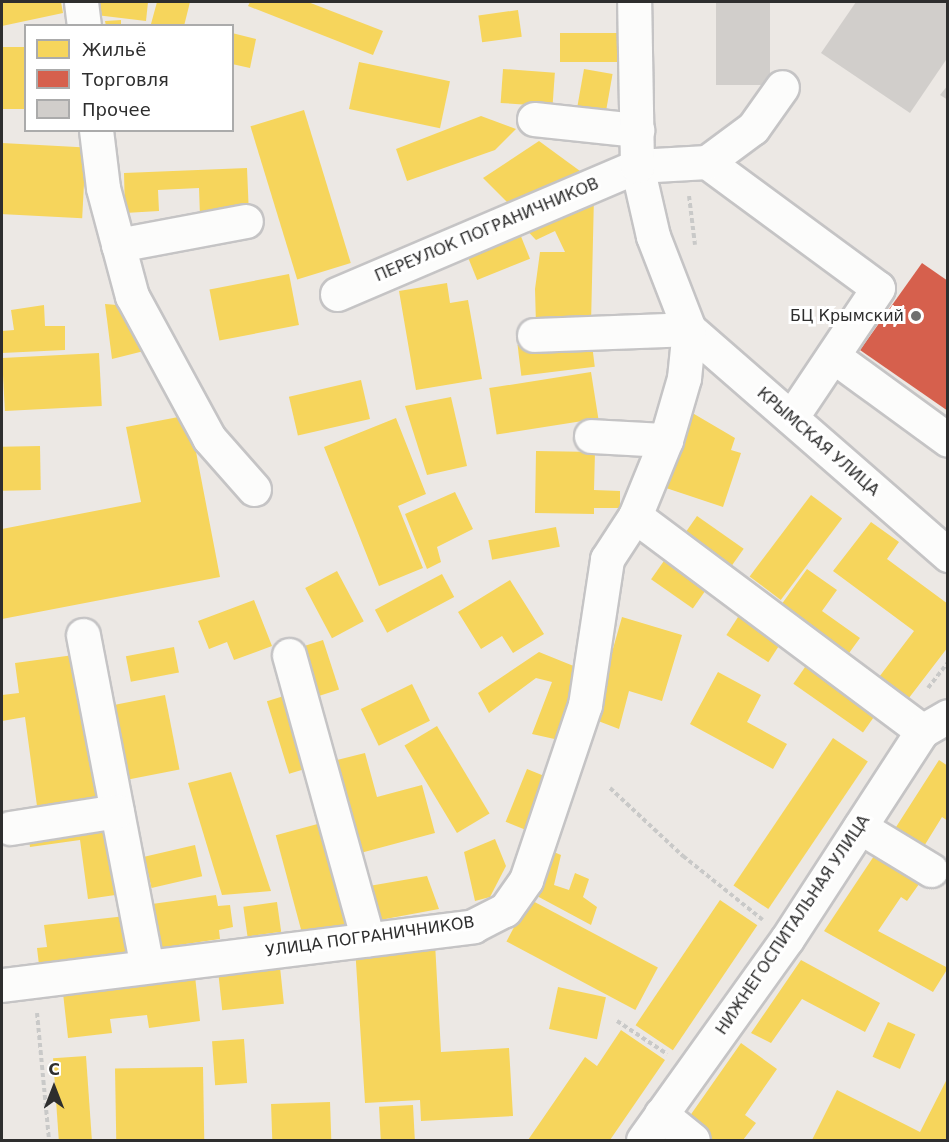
<!DOCTYPE html>
<html>
<head>
<meta charset="utf-8">
<style>
	body { margin:0 }
	#map { position:relative; width:949px; height:1142px; overflow:hidden; background:#ece8e4; font-family:"DejaVu Sans",sans-serif }
	div>[style] { position:absolute }
	[style*='--x'] { left:calc(var(--x)*1px); top:calc(var(--y)*1px); width:calc(var(--w)*1px); rotate:calc(var(--a)*1deg) }
	.homes>* { inset:0; background:#f6d55c; transform-origin:0 0 }
	.shops>* { inset:0; background:#d6604d }
	.building>* { inset:0; background:#d1cecb; transform-origin:0 0 }
	.path>* { height:4px; margin-top:-2px; transform-origin:0; background:repeating-linear-gradient(90deg,#c9c9c8 0 4.5px,transparent 0 7.5px) }
	.roads { filter:drop-shadow(2px 0 #c5c4c5) drop-shadow(-2px 0 #c5c4c5) drop-shadow(0 2px #c5c4c5) drop-shadow(0 -2px #c5c4c5) }
	.minor>* { height:33px; margin:-16.5px; padding:0 16.5px; transform-origin:16.5px; border-radius:16.5px; background:#fcfcfb }
	.dots>* { width:16px; height:16px; translate:-50% -50%; box-sizing:border-box; border:3px solid #fff; border-radius:50% }
	span { translate:-50% -50%; white-space:nowrap; text-align:center; line-height:1.15; -webkit-text-stroke:6px #fff; paint-order:stroke }
	.street-label { font-size:16px; color:#2e2e2e }
	.poi-label { font-size:16px; color:#2e2e2e }
	.right { translate:-100% -50%; text-align:right }
	.frame { position:absolute; inset:0; border:3px solid #2e2e2e; pointer-events:none }
	.legend { position:absolute; left:24px; top:24px; width:210px; height:108px; box-sizing:border-box; background:#fff; border:2px solid #ababab; margin:0; padding:8px 10px; list-style:none; font-size:18px; color:#2e2e2e }
	.legend li { display:flex; align-items:center; gap:12px; height:30px }
	.legend b { width:30px; border:2px solid #ababab }
	.north { position:absolute; left:24px; top:1058px; width:60px; height:60px; -webkit-text-stroke:4px #fff; paint-order:stroke; rotate:0deg; font-size:16px; font-weight:700; line-height:24px; text-align:center; color:#2e2e2e }
	.north::after { content:''; display:block; margin:auto; width:21px; height:27px; background:#2e2e2e; clip-path:polygon(50% 0,100% 100%,50% 72%,0 100%) }
</style>
</head>
<body>
<div id="map">
	<div class="homes">
		<i style="clip-path:polygon(2px 2px,61px 2px,63px 13px,2px 26px)"></i>
		<i style="clip-path:polygon(97px 2px,148px 2px,146px 21px,96px 15px)"></i>
		<i style="clip-path:polygon(157px 2px,190px 2px,184px 26px,151px 24px)"></i>
		<i style="clip-path:polygon(250px 2px,308px 2px,383px 31px,373px 55px,248px 6px)"></i>
		<i style="left:518px;top:10px;width:27px;height:40px;rotate:82deg"></i>
		<i style="clip-path:polygon(121px 20px,121px 26px,106px 26px,105px 21px)"></i>
		<i style="clip-path:polygon(232px 33px,256px 39px,250px 68px,232px 64px)"></i>
		<i style="left:620px;top:33px;width:29px;height:60px;rotate:90deg"></i>
		<i style="left:26px;top:47px;width:62px;height:24px;rotate:90deg"></i>
		<i style="left:359px;top:62px;width:93px;height:48px;rotate:12deg"></i>
		<i style="left:503px;top:69px;width:52px;height:34px;rotate:4deg"></i>
		<i style="left:584px;top:69px;width:29px;height:45px;rotate:10deg"></i>
		<i style="left:304px;top:110px;width:160px;height:56px;rotate:73deg"></i>
		<i style="clip-path:polygon(481px 116px,516px 129px,495px 150px,407px 181px,396px 149px)"></i>
		<i style="clip-path:polygon(539px 141px,580px 171px,508px 203px,483px 178px)"></i>
		<i style="left:2px;top:143px;width:84px;height:71px;rotate:3deg"></i>
		<i style="clip-path:polygon(247px 168px,249px 215px,200px 217px,199px 188px,158px 190px,159px 211px,125px 213px,124px 173px)"></i>
		<i style="clip-path:polygon(594px 196px,591px 324px,536px 325px,535px 289px,540px 252px,565px 252px,555px 231px,536px 240px,521px 224px)"></i>
		<i style="left:518px;top:229px;width:32px;height:57px;rotate:68deg"></i>
		<i style="left:289px;top:274px;width:52px;height:81px;rotate:79deg"></i>
		<i style="clip-path:polygon(447px 283px,450px 303px,468px 300px,482px 379px,416px 390px,399px 291px)"></i>
		<i style="clip-path:polygon(105px 304px,129px 306px,148px 350px,112px 359px)"></i>
		<i style="clip-path:polygon(44px 305px,45px 326px,65px 326px,65px 350px,2px 353px,2px 331px,14px 330px,11px 310px)"></i>
		<i style="left:591px;top:336px;width:31px;height:74px;rotate:83deg"></i>
		<i style="left:99px;top:353px;width:53px;height:97px;rotate:87deg"></i>
		<i style="left:591px;top:372px;width:47px;height:103px;rotate:81deg"></i>
		<i style="left:361px;top:380px;width:40px;height:74px;rotate:77deg"></i>
		<i style="clip-path:polygon(451px 397px,467px 466px,427px 475px,405px 406px)"></i>
		<i style="clip-path:polygon(689px 411px,735px 438px,731px 450px,741px 453px,723px 507px,663px 487px)"></i>
		<i style="clip-path:polygon(189px 415px,220px 577px,2px 619px,2px 529px,141px 502px,126px 427px)"></i>
		<i style="clip-path:polygon(396px 418px,426px 494px,398px 506px,423px 568px,379px 586px,324px 447px)"></i>
		<i style="left:40px;top:446px;width:44px;height:38px;rotate:89deg"></i>
		<i style="clip-path:polygon(536px 451px,595px 452px,594px 490px,620px 491px,620px 508px,594px 508px,594px 514px,535px 513px)"></i>
		<i style="clip-path:polygon(455px 492px,473px 529px,437px 547px,441px 562px,427px 569px,405px 514px)"></i>
		<i style="left:811px;top:495px;width:39px;height:102px;rotate:37deg"></i>
		<i style="left:697px;top:516px;width:57px;height:24px;rotate:35deg"></i>
		<i style="clip-path:polygon(871px 522px,899px 542px,887px 559px,948px 604px,948px 647px,902px 707px,873px 685px,914px 631px,833px 571px)"></i>
		<i style="left:556px;top:527px;width:20px;height:69px;rotate:79deg"></i>
		<i style="left:666px;top:558px;width:51px;height:26px;rotate:35deg"></i>
		<i style="clip-path:polygon(807px 569px,837px 590px,822px 611px,860px 638px,844px 660px,776px 612px)"></i>
		<i style="left:337px;top:571px;width:57px;height:36px;rotate:62deg"></i>
		<i style="left:442px;top:574px;width:26px;height:76px;rotate:62deg"></i>
		<i style="clip-path:polygon(510px 580px,544px 634px,513px 653px,502px 636px,481px 649px,458px 612px)"></i>
		<i style="clip-path:polygon(254px 600px,272px 646px,234px 660px,227px 642px,209px 649px,198px 621px)"></i>
		<i style="left:740px;top:614px;width:50px;height:25px;rotate:33deg"></i>
		<i style="clip-path:polygon(622px 617px,682px 635px,662px 701px,629px 691px,619px 729px,593px 719px)"></i>
		<i style="left:323px;top:640px;width:52px;height:27px;rotate:72deg"></i>
		<i style="left:174px;top:647px;width:26px;height:49px;rotate:79deg"></i>
		<i style="clip-path:polygon(539px 652px,581px 669px,559px 740px,532px 734px,552px 682px,536px 678px,489px 713px,478px 693px)"></i>
		<i style="clip-path:polygon(81px 654px,100px 797px,37px 806px,25px 717px,2px 721px,2px 695px,19px 693px,15px 663px)"></i>
		<i style="left:810px;top:660px;width:85px;height:29px;rotate:35deg"></i>
		<i style="clip-path:polygon(718px 672px,761px 695px,747px 722px,787px 744px,773px 769px,690px 724px)"></i>
		<i style="left:412px;top:684px;width:41px;height:57px;rotate:64deg"></i>
		<i style="left:165px;top:695px;width:76px;height:56px;rotate:79deg"></i>
		<i style="left:287px;top:695px;width:76px;height:21px;rotate:73deg"></i>
		<i style="left:437px;top:726px;width:102px;height:38px;rotate:59deg"></i>
		<i style="left:833px;top:738px;width:42px;height:178px;rotate:34deg"></i>
		<i style="clip-path:polygon(365px 753px,377px 797px,422px 785px,435px 833px,353px 855px,329px 762px)"></i>
		<i style="clip-path:polygon(939px 760px,948px 766px,948px 821px,942px 817px,918px 856px,889px 838px)"></i>
		<i style="left:527px;top:769px;width:22px;height:57px;rotate:22deg"></i>
		<i style="clip-path:polygon(231px 772px,271px 891px,222px 895px,188px 783px)"></i>
		<i style="clip-path:polygon(112px 822px,122px 894px,88px 899px,80px 840px,30px 847px,28px 833px)"></i>
		<i style="left:325px;top:822px;width:108px;height:51px;rotate:75deg"></i>
		<i style="clip-path:polygon(495px 839px,506px 866px,490px 897px,475px 901px,464px 852px)"></i>
		<i style="left:195px;top:845px;width:32px;height:52px;rotate:77deg"></i>
		<i style="clip-path:polygon(880px 847px,924px 877px,907px 901px,901px 897px,878px 931px,948px 968px,933px 992px,824px 931px)"></i>
		<i style="clip-path:polygon(549px 850px,561px 855px,554px 885px,569px 890px,575px 873px,589px 879px,583px 897px,597px 907px,591px 925px,537px 896px)"></i>
		<i style="clip-path:polygon(427px 876px,439px 909px,380px 920px,369px 886px)"></i>
		<i style="clip-path:polygon(216px 895px,218px 906px,230px 905px,233px 927px,219px 930px,220px 939px,158px 948px,152px 904px)"></i>
		<i style="left:529px;top:899px;width:146px;height:48px;rotate:28deg"></i>
		<i style="left:720px;top:900px;width:45px;height:151px;rotate:34deg"></i>
		<i style="left:277px;top:902px;width:30px;height:34px;rotate:82deg"></i>
		<i style="clip-path:polygon(126px 916px,130px 953px,39px 965px,37px 948px,47px 947px,44px 925px)"></i>
		<i style="clip-path:polygon(435px 943px,441px 1052px,509px 1048px,513px 1116px,421px 1121px,420px 1100px,365px 1103px,355px 947px)"></i>
		<i style="clip-path:polygon(801px 960px,880px 1003px,865px 1032px,802px 999px,771px 1043px,751px 1033px)"></i>
		<i style="left:280px;top:967px;width:37px;height:62px;rotate:84deg"></i>
		<i style="clip-path:polygon(195px 976px,200px 1021px,149px 1028px,147px 1015px,110px 1019px,112px 1033px,68px 1038px,63px 993px)"></i>
		<i style="left:558px;top:987px;width:49px;height:43px;rotate:12deg"></i>
		<i style="left:888px;top:1022px;width:30px;height:38px;rotate:24deg"></i>
		<i style="clip-path:polygon(621px 1030px,665px 1060px,610px 1140px,528px 1140px,585px 1057px,597px 1066px)"></i>
		<i style="left:244px;top:1039px;width:44px;height:32px;rotate:86deg"></i>
		<i style="clip-path:polygon(741px 1043px,777px 1069px,745px 1115px,756px 1123px,743px 1140px,705px 1140px,687px 1120px)"></i>
		<i style="left:86px;top:1056px;width:84px;height:33px;rotate:86deg"></i>
		<i style="left:203px;top:1067px;width:73px;height:88px;rotate:89deg"></i>
		<i style="clip-path:polygon(948px 1077px,948px 1140px,812px 1140px,837px 1090px,920px 1132px)"></i>
		<i style="left:330px;top:1102px;width:38px;height:59px;rotate:88deg"></i>
		<i style="left:413px;top:1105px;width:35px;height:34px;rotate:87deg"></i>
	</div>
	<div class="shops">
		<i style="clip-path:polygon(922px 263px,948px 281px,948px 411px,860px 350px)"></i>
	</div>
	<div class="building">
		<i style="left:716px;top:2px;width:54px;height:83px"></i>
		<i style="clip-path:polygon(856px 2px,948px 2px,948px 57px,910px 113px,821px 53px)"></i>
		<i style="clip-path:polygon(948px 85px,948px 100px,940px 95px)"></i>
	</div>
	<div class="path">
		<i style="--x:689;--y:196;--w:49;--a:83"></i>
		<i style="--x:928;--y:688;--w:33;--a:-52"></i>
		<i style="--x:610;--y:788;--w:100;--a:43"></i>
		<i style="--x:683;--y:856;--w:102;--a:38.7"></i>
		<i style="--x:37;--y:1013;--w:128;--a:84.6"></i>
		<i style="--x:617;--y:1021;--w:60;--a:33.4"></i>
	</div>
	<div class="roads">
		<div class="minor">
			<i style="--x:81;--y:2;--w:24;--a:83"></i>
			<i style="--x:534;--y:119;--w:104;--a:6.1"></i>
			<i style="--x:96;--y:130;--w:58;--a:83.1"></i>
			<i style="--x:103;--y:188;--w:112;--a:75"></i>
			<i style="--x:132;--y:296;--w:162;--a:61.5"></i>
			<i style="--x:209;--y:438;--w:68;--a:48.6"></i>
			<i style="--x:707;--y:162;--w:212;--a:36.4"></i>
			<i style="--x:878;--y:288;--w:156;--a:123.8"></i>
			<i style="--x:118;--y:245;--w:130;--a:-10.6"></i>
			<i style="--x:337;--y:294;--w:326;--a:-23.1"></i>
			<i style="--x:637;--y:166;--w:70;--a:-3.3"></i>
			<i style="--x:707;--y:162;--w:57;--a:-36.5"></i>
			<i style="--x:753;--y:128;--w:50;--a:-54.7"></i>
			<i style="--x:689;--y:329;--w:344;--a:41.1"></i>
			<i style="--x:534;--y:335;--w:155;--a:-2.2"></i>
			<i style="--x:833;--y:356;--w:142;--a:36.1"></i>
			<i style="--x:591;--y:436;--w:75;--a:3.1"></i>
			<i style="--x:635;--y:516;--w:359;--a:36.8"></i>
			<i style="--x:83;--y:635;--w:337;--a:79.1"></i>
			<i style="--x:289;--y:655;--w:295;--a:74.5"></i>
			<i style="--x:860;--y:827;--w:83;--a:31.2"></i>
			<i style="--x:10;--y:828;--w:108;--a:-9"></i>
			<i style="--x:2;--y:985;--w:475;--a:-7.1"></i>
			<i style="--x:473;--y:926;--w:36;--a:-27"></i>
			<i style="--x:505;--y:910;--w:37;--a:-55"></i>
			<i style="--x:526;--y:880;--w:185;--a:-71.4"></i>
			<i style="--x:585;--y:705;--w:148;--a:-81.4"></i>
			<i style="--x:607;--y:559;--w:51;--a:-56.9"></i>
			<i style="--x:635;--y:516;--w:82;--a:-67.8"></i>
			<i style="--x:666;--y:440;--w:65;--a:-73.8"></i>
			<i style="--x:684;--y:378;--w:49;--a:-84.2"></i>
			<i style="--x:689;--y:329;--w:100;--a:-111.2"></i>
			<i style="--x:653;--y:236;--w:72;--a:-102.9"></i>
			<i style="--x:637;--y:166;--w:164;--a:-91"></i>
			<i style="--x:661;--y:1114;--w:41;--a:39.1"></i>
			<i style="--x:643;--y:1140;--w:247;--a:-54.4"></i>
			<i style="--x:787;--y:939;--w:248;--a:-57"></i>
			<i style="--x:922;--y:731;--w:30;--a:-30"></i>
		</div>
	</div>
	<div class="dots">
		<i style="left:916px;top:316px;background:#706f6e"></i>
	</div>
	<div class="street-label">
		<span style="left:487px;top:230px;rotate:-23deg">ПЕРЕУЛОК ПОГРАНИЧНИКОВ</span>
		<span style="left:818px;top:442px;rotate:41deg">КРЫМСКАЯ УЛИЦА</span>
		<span style="left:793px;top:925px;rotate:-56deg">НИЖНЕГОСПИТАЛЬНАЯ УЛИЦА</span>
		<span style="left:370px;top:937px;rotate:-8deg">УЛИЦА ПОГРАНИЧНИКОВ</span>
	</div>
	<div class="poi-label">
		<span class="right" style="left:904px;top:316px">БЦ Крымский</span>
	</div>
	<div class="frame"></div>
	<ul class="legend">
	<li><b style="height:16px;background:#f6d55c"></b>Жильё</li>
	<li><b style="height:16px;background:#d6604d"></b>Торговля</li>
	<li><b style="height:16px;background:#d1cecb"></b>Прочее</li>
	</ul>
	<div class="north">С</div>
</div>
</body>
</html>
